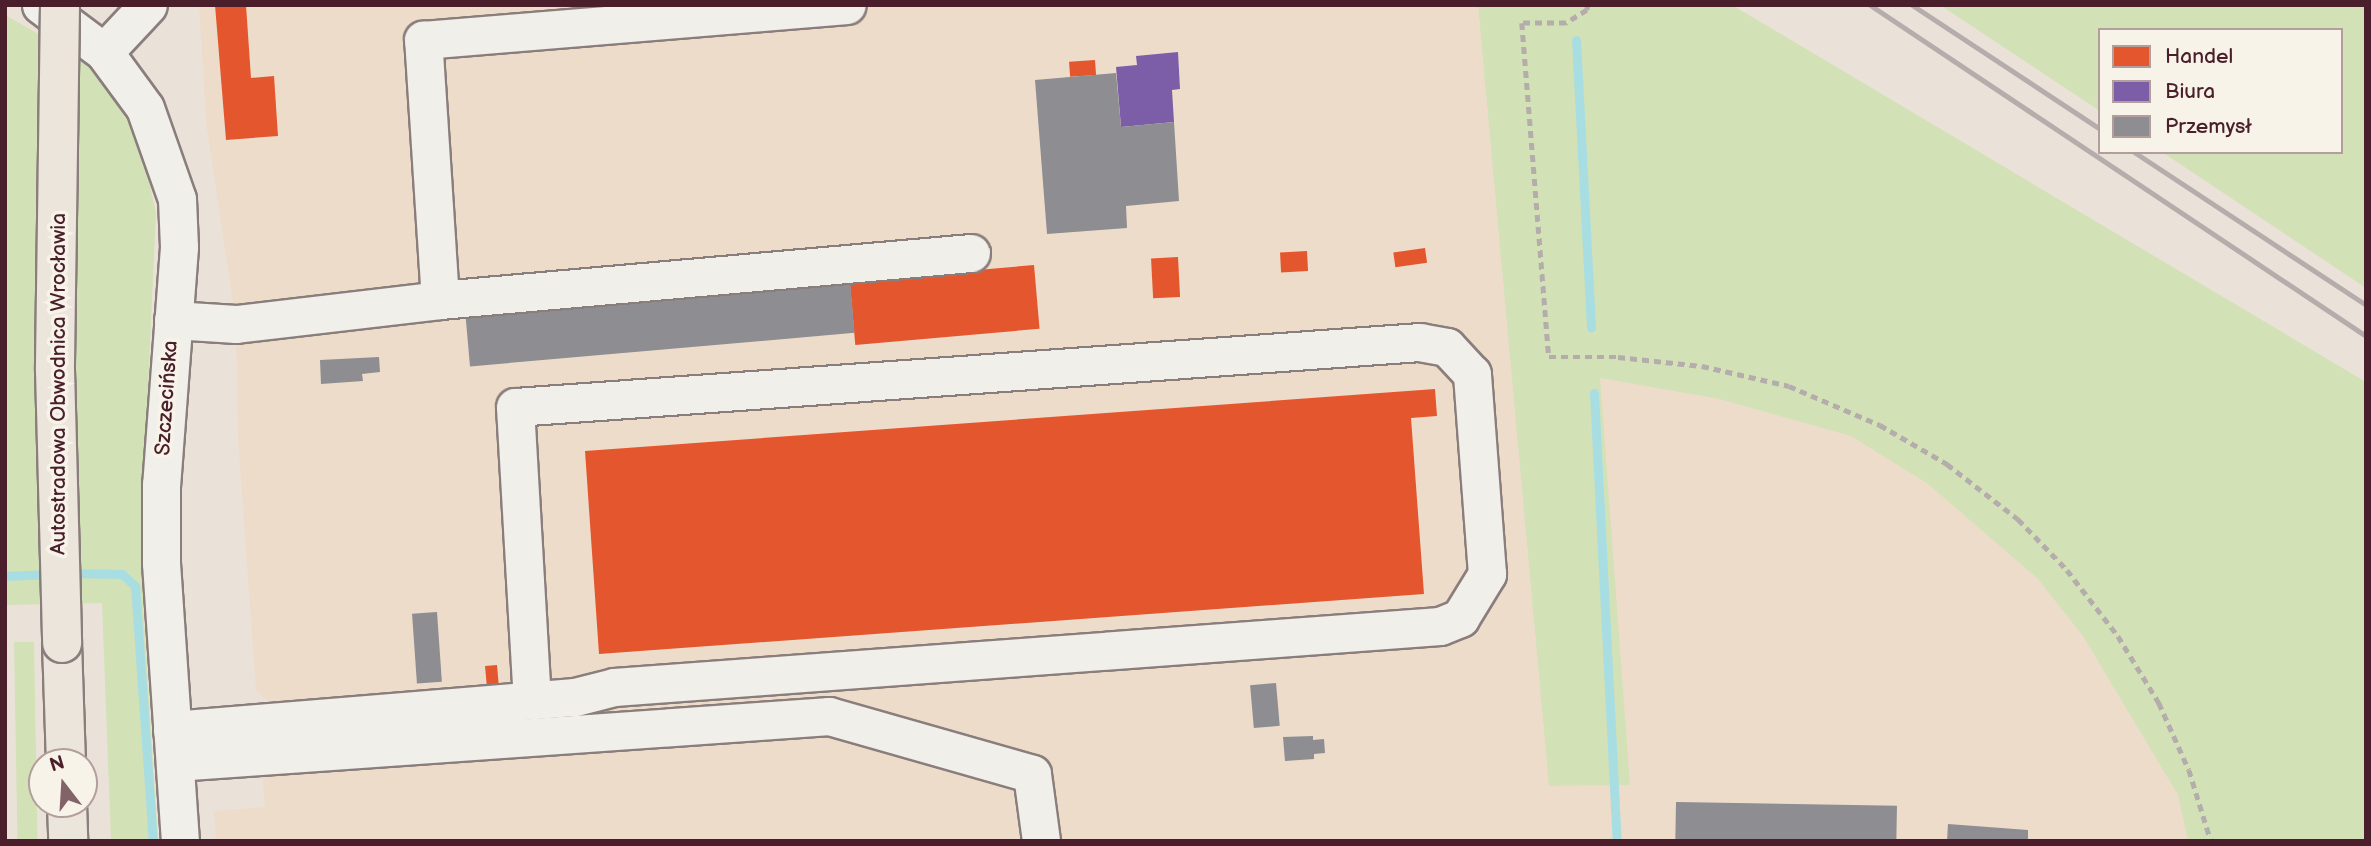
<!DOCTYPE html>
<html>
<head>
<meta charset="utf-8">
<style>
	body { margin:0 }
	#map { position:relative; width:2371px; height:846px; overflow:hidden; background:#eae2d8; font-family:"Balsamiq Sans",sans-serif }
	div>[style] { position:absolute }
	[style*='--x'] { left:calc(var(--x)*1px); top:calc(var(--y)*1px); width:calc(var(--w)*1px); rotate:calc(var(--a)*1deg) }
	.built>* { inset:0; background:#eddcca }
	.green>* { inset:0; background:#d3e1b6; transform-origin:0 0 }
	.shops>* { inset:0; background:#e4572e; transform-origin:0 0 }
	.offices>* { inset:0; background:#7b5ea7 }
	.industry>* { inset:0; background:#8d8d92; transform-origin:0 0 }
	.stream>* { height:9px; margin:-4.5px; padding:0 4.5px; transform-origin:4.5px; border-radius:4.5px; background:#a8dee2 }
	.path>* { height:4.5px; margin-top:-2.25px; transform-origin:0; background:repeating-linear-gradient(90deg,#b4adab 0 7px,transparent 0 12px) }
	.roads { filter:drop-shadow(2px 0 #8a7e7c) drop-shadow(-2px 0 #8a7e7c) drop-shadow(0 2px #8a7e7c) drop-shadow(0 -2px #8a7e7c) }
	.minor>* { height:37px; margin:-18.5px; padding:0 18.5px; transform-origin:18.5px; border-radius:18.5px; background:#f1efea }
	.highway>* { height:38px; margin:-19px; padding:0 19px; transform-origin:19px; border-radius:19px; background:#ebe5dc }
	.rail>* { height:5px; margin:-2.5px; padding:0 2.5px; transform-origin:2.5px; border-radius:2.5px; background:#b4adab }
	.bridges { filter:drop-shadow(2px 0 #8a7e7c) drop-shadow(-2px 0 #8a7e7c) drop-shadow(0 2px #8a7e7c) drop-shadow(0 -2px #8a7e7c) }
	.highway-bridge>* { height:38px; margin:-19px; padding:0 19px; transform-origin:19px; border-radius:19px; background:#ebe5dc }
	span { translate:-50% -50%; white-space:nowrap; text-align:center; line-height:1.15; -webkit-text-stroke:7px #f7f3e8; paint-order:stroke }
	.street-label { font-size:21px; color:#4a1f2b }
	.frame { position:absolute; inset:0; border:7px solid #4a1f2b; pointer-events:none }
	.legend { position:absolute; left:2098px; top:28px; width:245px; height:126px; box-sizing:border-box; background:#f7f3e8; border:2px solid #b29e9c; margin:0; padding:9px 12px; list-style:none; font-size:21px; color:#4a1f2b }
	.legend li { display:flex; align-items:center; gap:14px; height:35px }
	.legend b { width:35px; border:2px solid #b29e9c }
	.north { position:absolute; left:28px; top:748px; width:70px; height:70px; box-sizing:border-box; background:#f7f3e8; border:2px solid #b29e9c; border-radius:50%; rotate:343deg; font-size:19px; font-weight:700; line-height:28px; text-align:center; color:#4a1f2b }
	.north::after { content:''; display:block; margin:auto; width:24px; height:32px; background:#826368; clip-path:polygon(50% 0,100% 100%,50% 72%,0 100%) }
</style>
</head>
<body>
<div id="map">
	<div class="built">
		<i style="clip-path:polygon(199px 5px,1478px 5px,1549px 786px,1629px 785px,1599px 378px,1719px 399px,1851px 436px,1928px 484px,2037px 578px,2083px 636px,2178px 795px,2188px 841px,216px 841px,214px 811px,265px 807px,259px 739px,273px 736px,270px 703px,256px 691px,238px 439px,236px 324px,206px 122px)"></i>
	</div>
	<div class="green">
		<i style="clip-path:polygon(1478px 5px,1732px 5px,2366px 382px,2366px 841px,2188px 841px,2178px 795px,2083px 636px,2037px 578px,1928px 484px,1851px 436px,1719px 399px,1600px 378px,1630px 785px,1549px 786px)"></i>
		<i style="clip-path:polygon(1940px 5px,2366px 5px,2366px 288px,2162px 152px,2341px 152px,2341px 30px,2100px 30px,2100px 111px)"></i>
		<i style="clip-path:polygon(5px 15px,81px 58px,107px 89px,130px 126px,146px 168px,156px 213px,143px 496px,143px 602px,158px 841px,111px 841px,102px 603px,5px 605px)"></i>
		<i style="left:34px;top:642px;width:199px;height:20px;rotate:89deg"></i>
	</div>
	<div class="shops">
		<i style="clip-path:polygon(215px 5px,246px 5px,251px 78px,274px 76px,278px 136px,226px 140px)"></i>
		<i style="left:1095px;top:60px;width:15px;height:26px;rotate:86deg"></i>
		<i style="left:1425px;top:248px;width:15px;height:32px;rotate:82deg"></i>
		<i style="left:1307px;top:251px;width:20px;height:27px;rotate:87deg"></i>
		<i style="left:1178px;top:257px;width:40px;height:27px;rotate:87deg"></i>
		<i style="left:1034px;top:265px;width:64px;height:185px;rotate:85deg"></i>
		<i style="clip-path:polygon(1435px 389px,1437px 416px,1411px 418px,1424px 594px,599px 654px,585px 451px)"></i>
		<i style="left:497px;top:665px;width:21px;height:12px;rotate:85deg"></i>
	</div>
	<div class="offices">
		<i style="clip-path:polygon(1178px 52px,1180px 89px,1172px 90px,1174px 122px,1121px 127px,1116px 67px,1137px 65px,1136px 56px)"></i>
	</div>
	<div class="industry">
		<i style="clip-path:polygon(1116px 73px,1121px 127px,1174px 122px,1179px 201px,1126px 206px,1127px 228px,1047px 234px,1035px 80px)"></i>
		<i style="left:850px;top:281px;width:52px;height:386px;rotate:85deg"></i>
		<i style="clip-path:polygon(379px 357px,380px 372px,362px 374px,363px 381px,321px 384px,320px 360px)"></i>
		<i style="left:437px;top:612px;width:70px;height:25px;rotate:86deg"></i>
		<i style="left:1276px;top:683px;width:43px;height:26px;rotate:85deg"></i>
		<i style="clip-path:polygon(1313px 736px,1313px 740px,1324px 739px,1325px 753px,1314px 754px,1314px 759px,1285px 761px,1283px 737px)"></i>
		<i style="left:1676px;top:802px;width:221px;height:38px;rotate:1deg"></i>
		<i style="clip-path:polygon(1948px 824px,2028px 830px,2028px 841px,1947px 841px)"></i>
	</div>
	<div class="stream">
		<i style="--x:1576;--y:40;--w:288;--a:87"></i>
		<i style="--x:1594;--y:393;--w:449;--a:87.1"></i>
		<i style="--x:70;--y:573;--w:52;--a:1.1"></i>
		<i style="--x:122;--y:574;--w:18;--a:43"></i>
		<i style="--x:135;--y:586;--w:256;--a:86"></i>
		<i style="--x:5;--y:576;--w:47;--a:-2.4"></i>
	</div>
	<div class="path">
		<i style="--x:1588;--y:5;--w:5;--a:101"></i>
		<i style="--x:1587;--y:10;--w:25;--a:148"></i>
		<i style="--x:1566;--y:23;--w:44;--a:180"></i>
		<i style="--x:1522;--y:23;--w:335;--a:85.4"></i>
		<i style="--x:1549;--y:357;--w:69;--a:0"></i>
		<i style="--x:1618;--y:357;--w:84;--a:6.1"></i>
		<i style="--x:1702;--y:366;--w:89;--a:12.9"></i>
		<i style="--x:1789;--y:386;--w:99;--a:23.2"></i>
		<i style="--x:1880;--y:425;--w:78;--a:30.2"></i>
		<i style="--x:1947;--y:464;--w:90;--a:37.8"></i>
		<i style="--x:2018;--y:519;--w:71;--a:46.1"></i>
		<i style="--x:2067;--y:570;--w:83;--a:52.3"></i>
		<i style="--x:2118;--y:636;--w:79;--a:58.5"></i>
		<i style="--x:2159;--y:703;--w:73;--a:65.9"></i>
		<i style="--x:2189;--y:770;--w:74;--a:72.8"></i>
	</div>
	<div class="roads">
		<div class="minor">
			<i style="--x:41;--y:5;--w:79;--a:36.7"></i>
			<i style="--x:104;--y:52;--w:69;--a:53.8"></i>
			<i style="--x:145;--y:108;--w:96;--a:70.6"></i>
			<i style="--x:177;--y:199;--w:48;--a:87.6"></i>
			<i style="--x:179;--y:247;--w:238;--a:94.3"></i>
			<i style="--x:161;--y:484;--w:79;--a:90"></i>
			<i style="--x:161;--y:563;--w:279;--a:86.1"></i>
			<i style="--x:104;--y:52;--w:64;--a:-46.9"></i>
			<i style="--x:440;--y:300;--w:261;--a:-93.7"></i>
			<i style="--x:423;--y:40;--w:425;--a:-4.7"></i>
			<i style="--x:173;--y:320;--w:63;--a:3.6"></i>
			<i style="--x:236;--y:324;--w:205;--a:-6.7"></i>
			<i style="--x:440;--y:300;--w:533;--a:-5.06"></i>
			<i style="--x:172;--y:730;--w:404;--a:-4.7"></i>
			<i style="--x:575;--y:697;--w:40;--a:-14.4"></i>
			<i style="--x:614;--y:687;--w:828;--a:-4.22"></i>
			<i style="--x:1440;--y:626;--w:22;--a:-22"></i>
			<i style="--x:1460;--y:618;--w:52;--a:-58.5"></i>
			<i style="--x:1487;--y:574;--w:201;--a:-94.3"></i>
			<i style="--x:1472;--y:374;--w:37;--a:-133"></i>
			<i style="--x:1447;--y:347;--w:27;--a:-170"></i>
			<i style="--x:1420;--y:342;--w:907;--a:175.89"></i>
			<i style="--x:515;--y:407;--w:292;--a:86.7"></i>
			<i style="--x:175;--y:762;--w:656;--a:-4.02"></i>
			<i style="--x:829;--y:716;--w:211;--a:15.9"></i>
			<i style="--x:1032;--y:774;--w:68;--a:82.3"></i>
		</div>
		<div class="highway">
			<i style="--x:62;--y:643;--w:119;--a:88.1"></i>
			<i style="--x:67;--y:804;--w:37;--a:88"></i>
		</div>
	</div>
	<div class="rail">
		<i style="--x:1870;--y:5;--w:596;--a:33.72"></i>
		<i style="--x:1912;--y:5;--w:225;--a:33.4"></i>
		<i style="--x:2134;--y:152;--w:278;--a:33.4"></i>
	</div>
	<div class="bridges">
		<div class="highway-bridge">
			<i style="--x:60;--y:5;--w:365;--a:90.8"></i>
			<i style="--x:55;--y:370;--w:273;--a:88.5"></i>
		</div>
	</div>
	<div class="street-label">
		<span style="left:59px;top:384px;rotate:-90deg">Autostradowa Obwodnica Wrocławia</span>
		<span style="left:167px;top:398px;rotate:-86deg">Szczecińska</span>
	</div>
	<div class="frame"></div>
	<ul class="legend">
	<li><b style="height:19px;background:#e4572e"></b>Handel</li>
	<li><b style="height:19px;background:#7b5ea7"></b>Biura</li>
	<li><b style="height:19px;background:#8d8d92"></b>Przemysł</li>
	</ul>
	<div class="north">N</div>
</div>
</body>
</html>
